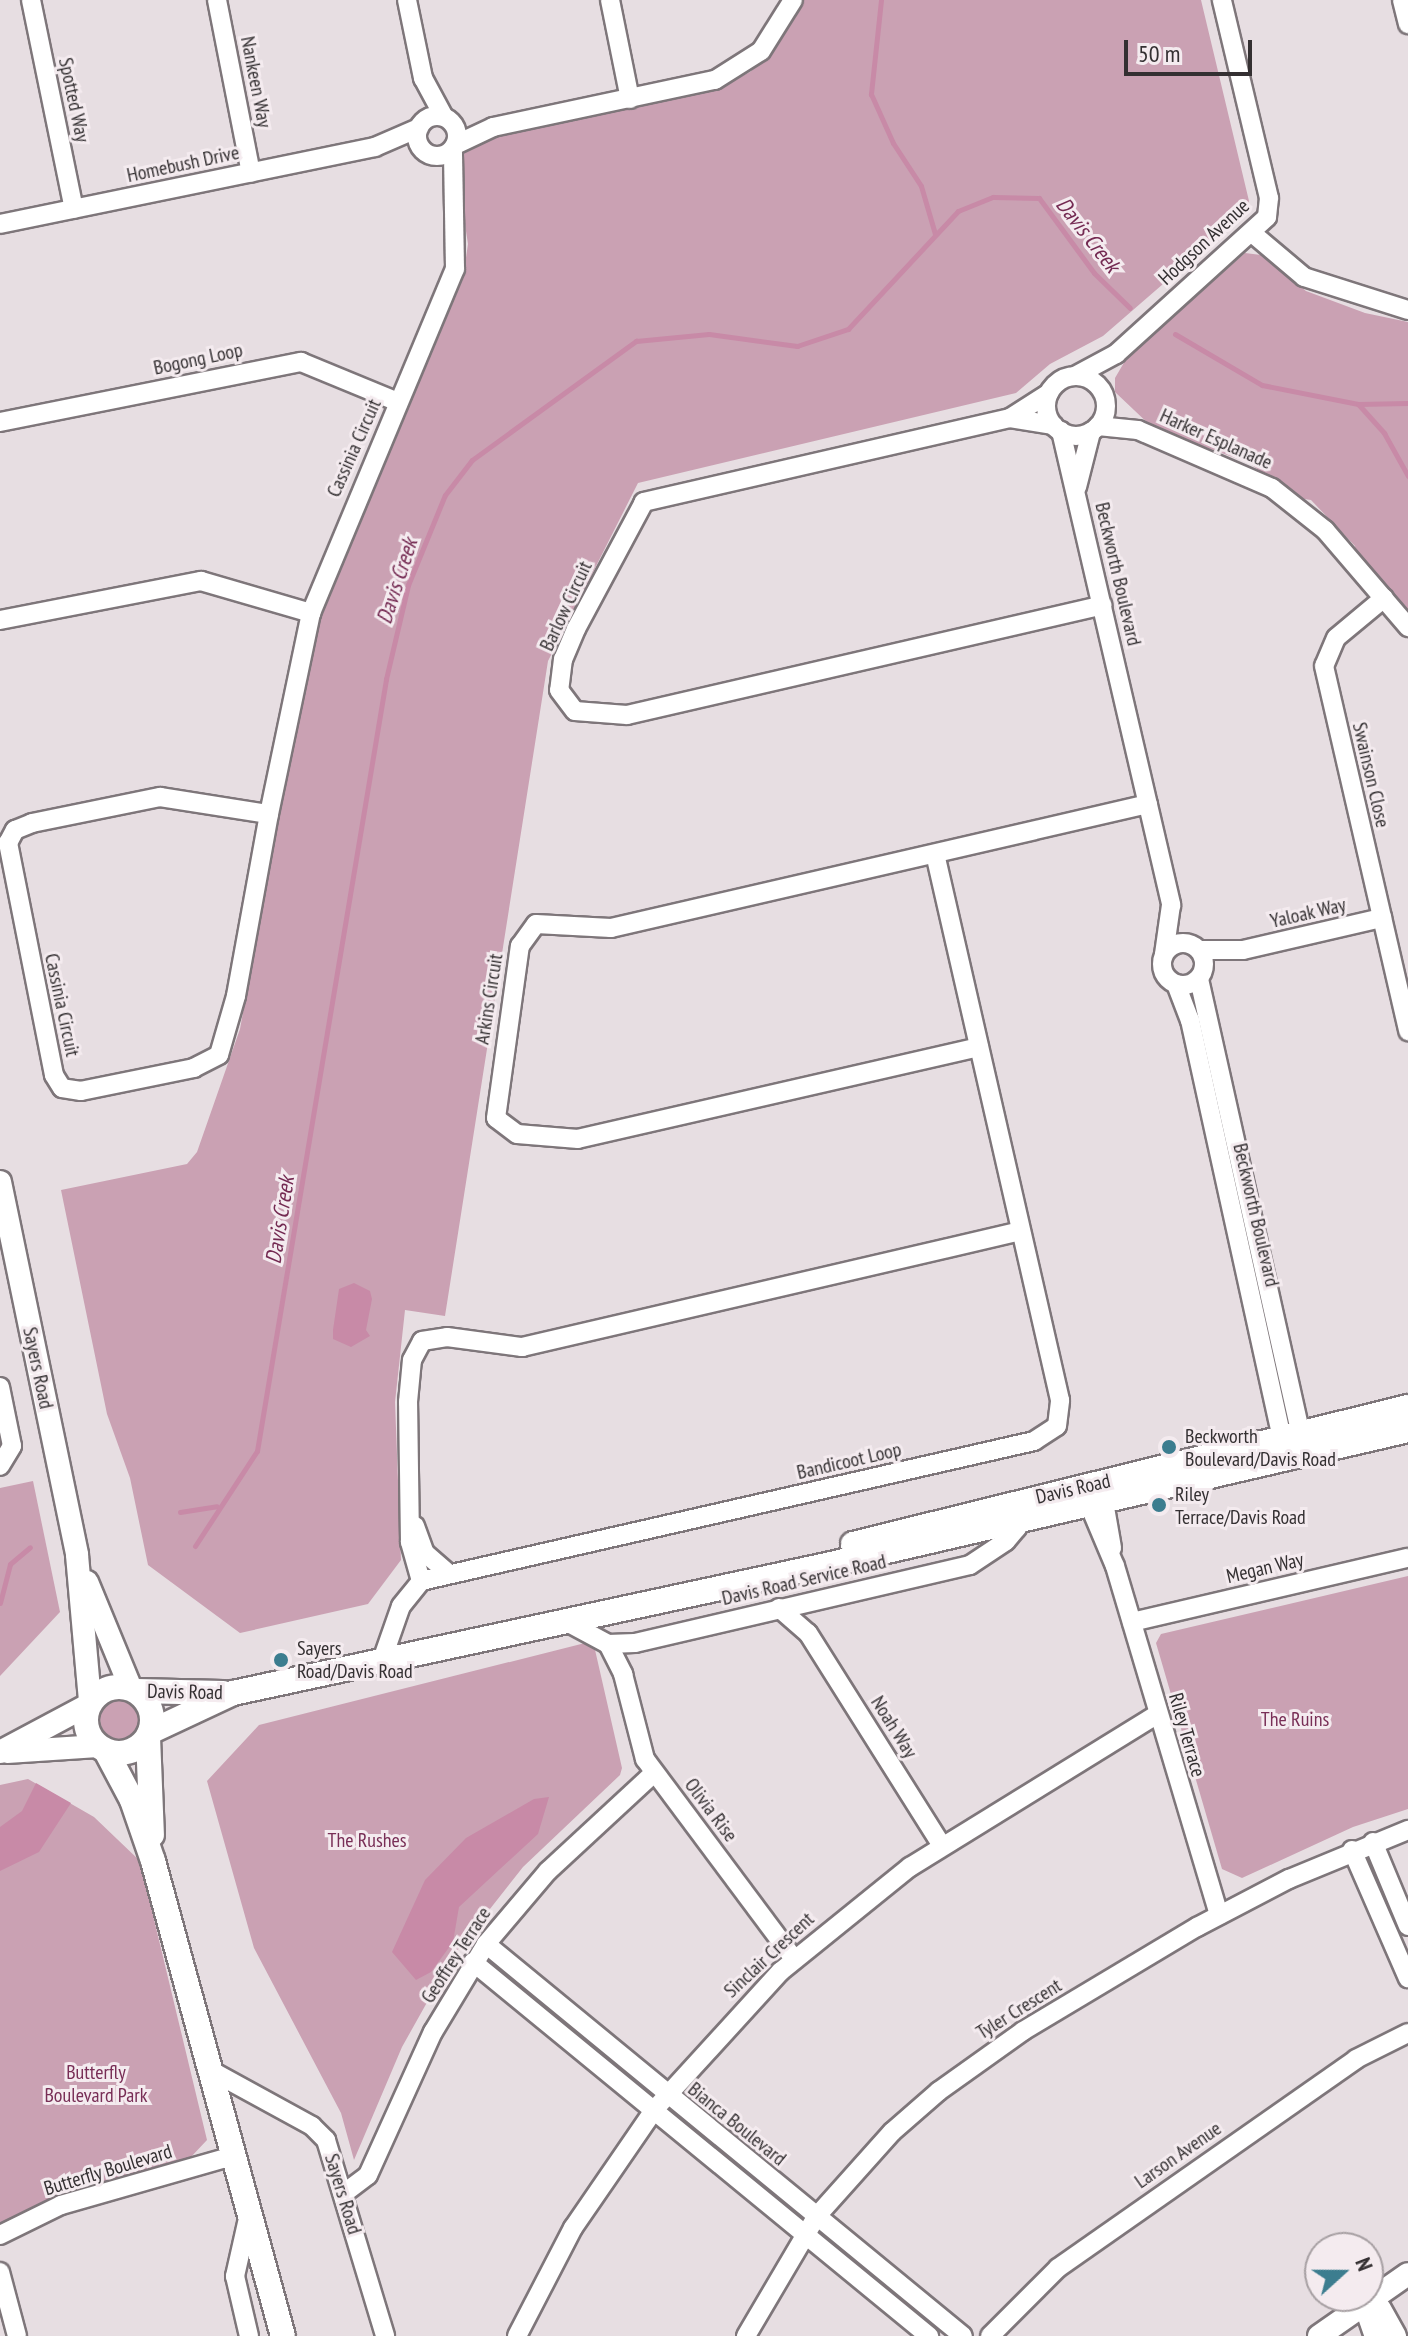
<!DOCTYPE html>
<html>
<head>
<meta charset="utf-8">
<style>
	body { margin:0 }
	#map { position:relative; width:1408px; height:2336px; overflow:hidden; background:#e7dee2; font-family:"PT Sans Narrow",sans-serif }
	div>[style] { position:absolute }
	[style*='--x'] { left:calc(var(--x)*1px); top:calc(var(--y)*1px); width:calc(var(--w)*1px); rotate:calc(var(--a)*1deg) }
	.green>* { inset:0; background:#caa1b3 }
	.round { border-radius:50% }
	.water>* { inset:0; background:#c88aa7 }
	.stream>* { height:5px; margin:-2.5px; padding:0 2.5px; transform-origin:2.5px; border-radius:2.5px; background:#c88aa7 }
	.roads { filter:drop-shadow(2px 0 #7e767a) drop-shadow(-2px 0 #7e767a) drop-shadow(0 2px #7e767a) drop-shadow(0 -2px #7e767a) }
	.minor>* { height:18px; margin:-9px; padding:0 9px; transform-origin:9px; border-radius:9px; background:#fff }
	.minor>.ring { margin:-9px; padding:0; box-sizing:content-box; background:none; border:18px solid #fff; border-radius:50% }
	.tertiary>* { height:22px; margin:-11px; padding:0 11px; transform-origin:11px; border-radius:11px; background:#fff }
	.secondary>* { height:24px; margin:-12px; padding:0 12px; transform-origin:12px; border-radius:12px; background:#fff }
	.secondary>.ring { margin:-12px; padding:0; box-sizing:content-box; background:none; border:24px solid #fff; border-radius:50% }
	.dots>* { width:22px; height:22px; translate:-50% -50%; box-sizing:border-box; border:4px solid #f4ebef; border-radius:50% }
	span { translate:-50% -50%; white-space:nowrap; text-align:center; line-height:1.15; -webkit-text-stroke:6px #f4ebef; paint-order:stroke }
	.street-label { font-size:20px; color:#343032 }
	.poi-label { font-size:20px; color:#343032 }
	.left { translate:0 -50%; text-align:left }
	.park-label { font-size:20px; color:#782e56 }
	.water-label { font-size:22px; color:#742a52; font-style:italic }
	.north { position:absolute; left:1304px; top:2232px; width:80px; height:80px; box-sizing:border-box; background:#f4ebef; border:2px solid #a7a0a3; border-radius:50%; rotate:69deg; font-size:22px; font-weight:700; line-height:32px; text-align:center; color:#343032 }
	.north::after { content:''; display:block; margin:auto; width:28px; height:36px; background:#3c7d8f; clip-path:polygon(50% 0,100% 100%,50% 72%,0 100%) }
	.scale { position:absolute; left:1124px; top:40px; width:128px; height:36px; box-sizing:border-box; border:4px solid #343032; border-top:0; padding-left:10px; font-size:24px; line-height:28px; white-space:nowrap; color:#343032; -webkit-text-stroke:6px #f4ebef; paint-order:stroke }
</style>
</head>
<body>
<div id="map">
	<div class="green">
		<i style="clip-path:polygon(803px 0,1201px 0,1249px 201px,1245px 213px,1103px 336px,1050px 364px,1016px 393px,638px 483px,548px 661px,445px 1316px,405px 1310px,395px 1402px,401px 1560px,368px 1604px,240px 1633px,148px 1565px,130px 1478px,107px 1414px,61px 1190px,187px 1164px,197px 1152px,240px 1029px,300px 697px,323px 608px,337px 562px,464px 271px,468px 244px,461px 199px,461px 153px,490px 137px,721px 87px,750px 72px,775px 49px)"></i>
		<i style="clip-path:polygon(1245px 253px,1261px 255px,1306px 291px,1365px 313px,1408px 322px,1408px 616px,1356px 555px,1355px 546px,1311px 500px,1298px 498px,1249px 463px,1153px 428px,1115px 392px,1115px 378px,1129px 354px)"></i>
		<i style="clip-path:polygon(33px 1481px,60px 1612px,0 1676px,0 1488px)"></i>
		<i style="clip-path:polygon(1408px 1576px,1408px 1809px,1353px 1827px,1242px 1878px,1222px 1869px,1156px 1643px,1161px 1634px)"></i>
		<i style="clip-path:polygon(593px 1641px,622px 1768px,620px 1775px,523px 1867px,453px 1956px,402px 2047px,354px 2160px,341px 2113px,254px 1948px,207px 1781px,259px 1725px)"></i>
		<i class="round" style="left:100px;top:1699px;width:40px;height:40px"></i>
		<i style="clip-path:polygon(28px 1779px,94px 1817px,140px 1861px,207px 2140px,190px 2158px,63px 2194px,0 2223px,0 1785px)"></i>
	</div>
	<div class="water">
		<i style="clip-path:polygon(354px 1283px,370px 1291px,372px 1299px,366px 1330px,370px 1336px,351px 1347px,333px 1339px,333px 1330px,339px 1289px)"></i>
		<i style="clip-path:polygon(36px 1783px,71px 1803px,39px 1852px,0 1871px,0 1827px,22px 1811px)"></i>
		<i style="clip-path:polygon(549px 1797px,538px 1834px,459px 1907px,453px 1942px,431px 1972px,416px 1980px,392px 1952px,425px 1880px,466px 1838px,534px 1799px)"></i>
	</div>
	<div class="stream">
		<i style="--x:881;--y:0;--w:95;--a:96.1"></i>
		<i style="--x:871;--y:94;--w:54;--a:65.8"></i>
		<i style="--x:893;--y:143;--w:51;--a:56.9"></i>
		<i style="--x:921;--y:186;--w:50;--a:73.7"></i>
		<i style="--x:1175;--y:334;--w:101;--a:30.4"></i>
		<i style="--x:1262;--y:385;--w:98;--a:11.2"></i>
		<i style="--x:1358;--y:404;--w:50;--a:-1.1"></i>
		<i style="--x:1359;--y:405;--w:38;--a:48"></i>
		<i style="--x:1384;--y:433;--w:49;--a:60.8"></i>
		<i style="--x:180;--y:1512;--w:37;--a:-9"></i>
		<i style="--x:195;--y:1546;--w:113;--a:-56.9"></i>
		<i style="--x:257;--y:1451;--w:783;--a:-80.51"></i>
		<i style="--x:386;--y:679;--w:97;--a:-76.8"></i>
		<i style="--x:408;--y:585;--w:97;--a:-67.7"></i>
		<i style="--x:445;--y:495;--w:44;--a:-52.4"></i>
		<i style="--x:472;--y:460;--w:203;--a:-36"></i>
		<i style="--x:636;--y:341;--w:73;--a:-5.5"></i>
		<i style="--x:709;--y:334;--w:89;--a:7.8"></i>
		<i style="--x:797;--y:346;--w:54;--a:-18.4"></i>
		<i style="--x:848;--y:329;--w:161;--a:-47"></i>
		<i style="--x:958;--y:211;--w:38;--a:-22"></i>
		<i style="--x:993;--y:197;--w:46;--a:1.2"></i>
		<i style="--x:1039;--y:198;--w:93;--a:53.7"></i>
		<i style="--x:1094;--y:273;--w:50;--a:44.2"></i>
		<i style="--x:0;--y:1603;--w:40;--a:-75.6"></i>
		<i style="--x:10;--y:1564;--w:26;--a:-40"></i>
	</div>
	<div class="roads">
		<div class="minor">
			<i style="--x:31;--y:0;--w:213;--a:78.4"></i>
			<i style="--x:217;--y:0;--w:176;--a:78.9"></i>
			<i style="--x:407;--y:0;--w:80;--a:78.4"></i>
			<i style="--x:423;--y:78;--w:44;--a:61.7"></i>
			<i style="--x:610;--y:0;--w:101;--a:78.6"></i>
			<i style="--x:1402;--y:0;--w:25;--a:76"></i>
			<i class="ring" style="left:417px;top:116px;width:22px;height:22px"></i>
			<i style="--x:455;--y:145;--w:42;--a:-25.3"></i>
			<i style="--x:493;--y:127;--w:227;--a:-12"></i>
			<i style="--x:715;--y:80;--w:54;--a:-32.2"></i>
			<i style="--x:761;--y:51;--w:60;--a:-57.9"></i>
			<i style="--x:0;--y:224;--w:383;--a:-11.6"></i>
			<i style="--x:375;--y:147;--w:48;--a:-23.4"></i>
			<i style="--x:1252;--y:233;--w:68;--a:40.2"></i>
			<i style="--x:1304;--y:277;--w:109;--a:17.6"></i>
			<i style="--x:1075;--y:376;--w:47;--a:-28.2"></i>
			<i style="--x:1116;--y:354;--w:204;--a:-42.2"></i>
			<i style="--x:1267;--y:217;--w:19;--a:-84"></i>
			<i style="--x:1269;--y:198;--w:204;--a:-103.4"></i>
			<i class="ring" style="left:1046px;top:376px;width:42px;height:42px"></i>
			<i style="--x:1049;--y:393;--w:46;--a:147.3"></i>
			<i style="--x:1010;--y:418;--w:376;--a:167.1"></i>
			<i style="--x:644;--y:502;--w:144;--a:118.2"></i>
			<i style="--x:576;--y:629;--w:33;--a:113"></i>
			<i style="--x:563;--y:659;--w:31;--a:97"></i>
			<i style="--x:559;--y:690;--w:26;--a:53"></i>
			<i style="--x:575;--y:711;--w:52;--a:4.4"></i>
			<i style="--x:627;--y:715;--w:488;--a:-13"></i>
			<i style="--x:1010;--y:418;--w:44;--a:9.2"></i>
			<i style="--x:0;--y:422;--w:307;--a:-11.3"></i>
			<i style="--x:301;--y:362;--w:105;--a:22.4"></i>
			<i style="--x:1098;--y:426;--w:40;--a:5.7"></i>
			<i style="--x:1138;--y:430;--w:146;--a:23.4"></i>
			<i style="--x:1272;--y:488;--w:68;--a:38.4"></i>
			<i style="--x:1325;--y:530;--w:128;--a:49.4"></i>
			<i style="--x:1061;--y:431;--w:487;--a:76.9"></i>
			<i style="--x:1171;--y:905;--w:49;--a:98.1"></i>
			<i style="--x:1077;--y:487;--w:57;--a:-75.7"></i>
			<i style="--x:1384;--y:598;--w:62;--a:140.2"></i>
			<i style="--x:1336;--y:638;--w:30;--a:113"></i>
			<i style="--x:1324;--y:666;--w:375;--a:77"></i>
			<i style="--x:0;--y:620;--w:205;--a:-11"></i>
			<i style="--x:201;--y:581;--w:115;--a:16.2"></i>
			<i style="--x:269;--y:814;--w:185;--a:100.3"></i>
			<i style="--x:236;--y:996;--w:61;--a:106.1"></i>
			<i style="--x:219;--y:1055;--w:28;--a:153"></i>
			<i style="--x:194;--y:1068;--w:115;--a:168.5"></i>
			<i style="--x:81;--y:1091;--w:19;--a:-171"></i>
			<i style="--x:62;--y:1088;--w:15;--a:-122"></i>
			<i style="--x:54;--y:1075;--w:237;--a:-101.2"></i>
			<i style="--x:8;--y:843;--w:15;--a:-62"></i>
			<i style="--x:15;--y:830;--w:18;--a:-22"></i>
			<i style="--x:32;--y:823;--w:131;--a:-11.5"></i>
			<i style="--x:160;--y:797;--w:110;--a:8.9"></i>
			<i style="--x:269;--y:814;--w:205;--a:-78.2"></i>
			<i style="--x:311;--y:613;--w:373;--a:-67.3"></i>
			<i style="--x:455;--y:269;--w:120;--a:-91"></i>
			<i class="ring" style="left:1162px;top:943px;width:24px;height:24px"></i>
			<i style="--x:1199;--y:950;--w:44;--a:0"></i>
			<i style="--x:1243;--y:950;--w:143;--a:-13"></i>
			<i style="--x:1199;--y:979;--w:476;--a:77.4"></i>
			<i style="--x:1176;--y:984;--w:39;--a:69"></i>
			<i style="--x:1190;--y:1020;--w:438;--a:77.6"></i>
			<i style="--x:979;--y:1047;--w:411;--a:167.1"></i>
			<i style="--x:578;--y:1139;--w:61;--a:-175.3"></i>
			<i style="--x:517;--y:1134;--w:26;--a:-143"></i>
			<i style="--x:496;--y:1118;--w:174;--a:-82.1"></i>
			<i style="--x:520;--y:946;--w:27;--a:-54"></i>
			<i style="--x:536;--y:924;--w:75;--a:3.1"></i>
			<i style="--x:611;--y:928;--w:551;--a:-13"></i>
			<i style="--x:0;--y:1387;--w:60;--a:78.5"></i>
			<i style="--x:12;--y:1446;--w:23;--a:121"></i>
			<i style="--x:1102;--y:1490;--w:59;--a:80.2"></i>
			<i style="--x:1085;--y:1495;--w:77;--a:67.1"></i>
			<i style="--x:1115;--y:1566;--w:364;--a:73.4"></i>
			<i style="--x:415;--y:1526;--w:29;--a:70"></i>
			<i style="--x:425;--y:1553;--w:32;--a:41"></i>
			<i style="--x:421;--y:1581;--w:41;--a:-105.8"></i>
			<i style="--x:410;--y:1542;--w:140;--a:-90.8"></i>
			<i style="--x:408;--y:1402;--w:42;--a:-84.6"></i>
			<i style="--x:412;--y:1360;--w:21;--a:-62"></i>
			<i style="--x:422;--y:1341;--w:25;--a:-9"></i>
			<i style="--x:447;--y:1337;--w:76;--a:7.6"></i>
			<i style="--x:522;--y:1347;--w:512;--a:-13.09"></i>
			<i style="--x:779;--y:1608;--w:38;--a:41"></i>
			<i style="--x:808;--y:1633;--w:252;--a:57.8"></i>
			<i style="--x:567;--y:1622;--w:47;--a:28.2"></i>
			<i style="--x:608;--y:1644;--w:27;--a:-2"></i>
			<i style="--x:635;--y:1643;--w:344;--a:-13.1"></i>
			<i style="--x:970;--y:1565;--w:43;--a:-33.7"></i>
			<i style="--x:1006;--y:1541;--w:17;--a:-50"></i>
			<i style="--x:1017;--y:1528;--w:15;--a:-79"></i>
			<i style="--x:1132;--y:1622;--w:283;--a:-13.1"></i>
			<i style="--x:608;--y:1644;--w:34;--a:63"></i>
			<i style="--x:623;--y:1674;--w:88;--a:75.5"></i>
			<i style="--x:645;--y:1759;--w:249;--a:53.3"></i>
			<i style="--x:381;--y:1663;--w:60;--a:-70.7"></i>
			<i style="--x:401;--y:1606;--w:32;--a:-51"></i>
			<i style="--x:421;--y:1581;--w:629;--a:-12.86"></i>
			<i style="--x:1034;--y:1441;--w:27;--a:-33"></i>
			<i style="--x:1057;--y:1426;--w:26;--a:-83"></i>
			<i style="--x:1060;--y:1400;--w:560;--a:-102.89"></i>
			<i style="--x:1373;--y:1842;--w:91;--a:67.4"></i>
			<i style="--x:1352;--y:1850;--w:140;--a:66.4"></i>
			<i style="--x:486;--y:1944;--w:617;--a:39.41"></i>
			<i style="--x:473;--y:1962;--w:590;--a:39.36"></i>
			<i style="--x:208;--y:2069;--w:119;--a:28.7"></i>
			<i style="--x:312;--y:2126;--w:20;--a:45"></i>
			<i style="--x:326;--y:2140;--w:205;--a:73.2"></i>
			<i style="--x:343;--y:2194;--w:31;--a:-37"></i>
			<i style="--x:368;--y:2175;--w:157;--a:-65.6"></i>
			<i style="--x:433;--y:2032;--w:103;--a:-58.9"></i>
			<i style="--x:486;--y:1944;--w:96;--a:-49.7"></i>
			<i style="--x:548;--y:1871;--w:144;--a:-42.8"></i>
			<i style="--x:249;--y:2214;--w:64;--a:102.7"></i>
			<i style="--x:235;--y:2276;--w:62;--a:76.9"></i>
			<i style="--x:0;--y:2235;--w:68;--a:-26.2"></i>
			<i style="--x:61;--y:2205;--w:179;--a:-15.9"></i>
			<i style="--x:0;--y:2272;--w:66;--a:75.1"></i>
			<i style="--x:517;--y:2336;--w:122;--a:-62.6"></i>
			<i style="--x:573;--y:2228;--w:143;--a:-55.5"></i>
			<i style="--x:654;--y:2110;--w:188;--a:-47.6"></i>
			<i style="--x:781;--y:1971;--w:166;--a:-38.9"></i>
			<i style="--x:910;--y:1867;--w:291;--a:-31.7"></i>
			<i style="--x:746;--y:2336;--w:138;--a:-59.5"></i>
			<i style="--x:816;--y:2217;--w:114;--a:-48.2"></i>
			<i style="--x:892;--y:2132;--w:62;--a:-41.1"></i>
			<i style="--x:939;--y:2091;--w:103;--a:-35.5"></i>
			<i style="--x:1023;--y:2031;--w:203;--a:-30.9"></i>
			<i style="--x:1197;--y:1927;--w:104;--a:-27.6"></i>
			<i style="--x:1289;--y:1879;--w:129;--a:-22.4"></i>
			<i style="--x:990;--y:2336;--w:96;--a:-45"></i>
			<i style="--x:1058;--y:2268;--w:364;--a:-35"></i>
			<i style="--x:1356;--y:2059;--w:58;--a:-26.6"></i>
		</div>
		<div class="tertiary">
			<i style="--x:0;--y:1182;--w:381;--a:78.3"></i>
			<i style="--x:77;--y:1555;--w:148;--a:84.9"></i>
			<i style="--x:87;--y:1582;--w:116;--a:67.6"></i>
			<i style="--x:0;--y:1752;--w:100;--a:-28.1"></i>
			<i style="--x:7;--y:1752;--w:91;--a:-3.8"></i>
			<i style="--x:1364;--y:2302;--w:17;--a:24"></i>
			<i style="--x:1380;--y:2309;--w:31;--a:61"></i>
			<i style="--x:1364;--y:2302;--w:36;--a:71"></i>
			<i style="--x:1319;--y:2336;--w:108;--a:-34.9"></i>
		</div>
		<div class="secondary">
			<i style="--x:853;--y:1544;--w:572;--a:-13.87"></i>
			<i class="ring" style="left:86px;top:1687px;width:42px;height:42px"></i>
			<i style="--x:137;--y:1691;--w:86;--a:1.3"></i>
			<i style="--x:150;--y:1732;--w:92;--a:-25.2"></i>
			<i style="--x:233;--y:1693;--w:612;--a:-12.17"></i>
			<i style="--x:831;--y:1564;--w:592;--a:-13.07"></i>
			<i style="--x:148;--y:1737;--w:98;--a:87.7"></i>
			<i style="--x:106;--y:1751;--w:55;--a:62"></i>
			<i style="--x:132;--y:1800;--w:65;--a:71"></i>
			<i style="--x:153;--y:1861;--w:492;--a:74.7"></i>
		</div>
	</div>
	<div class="dots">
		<i style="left:1169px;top:1447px;background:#3c7d8f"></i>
		<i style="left:1159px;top:1505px;background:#3c7d8f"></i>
		<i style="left:281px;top:1660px;background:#3c7d8f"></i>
	</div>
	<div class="street-label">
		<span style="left:256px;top:82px;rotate:79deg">Nankeen Way</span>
		<span style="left:74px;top:100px;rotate:78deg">Spotted Way</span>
		<span style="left:183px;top:164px;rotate:-12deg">Homebush Drive</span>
		<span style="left:1204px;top:242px;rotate:-43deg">Hodgson Avenue</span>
		<span style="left:198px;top:359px;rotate:-12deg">Bogong Loop</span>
		<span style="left:1216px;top:439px;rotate:24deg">Harker Esplanade</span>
		<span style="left:354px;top:448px;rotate:-66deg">Cassinia Circuit</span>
		<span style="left:1118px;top:574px;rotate:77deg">Beckworth Boulevard</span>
		<span style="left:566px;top:606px;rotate:-65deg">Barlow Circuit</span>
		<span style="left:1371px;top:775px;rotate:77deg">Swainson Close</span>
		<span style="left:1308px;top:913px;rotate:-13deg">Yaloak Way</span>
		<span style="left:489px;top:999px;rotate:-81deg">Arkins Circuit</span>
		<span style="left:62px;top:1005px;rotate:78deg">Cassinia Circuit</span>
		<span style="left:1256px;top:1215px;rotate:77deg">Beckworth Boulevard</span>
		<span style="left:38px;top:1368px;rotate:78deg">Sayers Road</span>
		<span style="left:849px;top:1461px;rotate:-13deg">Bandicoot Loop</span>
		<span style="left:1073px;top:1489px;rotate:-13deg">Davis Road</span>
		<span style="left:1265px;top:1568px;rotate:-13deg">Megan Way</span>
		<span style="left:804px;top:1580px;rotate:-13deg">Davis Road Service Road</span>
		<span style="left:185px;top:1692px;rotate:1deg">Davis Road</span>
		<span style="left:894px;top:1727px;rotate:58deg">Noah Way</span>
		<span style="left:1187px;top:1735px;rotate:74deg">Riley Terrace</span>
		<span style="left:711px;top:1810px;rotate:53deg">Olivia Rise</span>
		<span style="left:456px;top:1955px;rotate:-57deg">Geoffrey Terrace</span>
		<span style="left:769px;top:1955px;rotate:-43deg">Sinclair Crescent</span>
		<span style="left:1019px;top:2009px;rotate:-32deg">Tyler Crescent</span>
		<span style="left:737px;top:2124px;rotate:39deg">Bianca Boulevard</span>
		<span style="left:1178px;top:2155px;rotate:-35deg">Larson Avenue</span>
		<span style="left:108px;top:2170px;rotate:-17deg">Butterfly Boulevard</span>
		<span style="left:343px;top:2194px;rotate:73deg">Sayers Road</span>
	</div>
	<div class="poi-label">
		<span class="left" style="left:1185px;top:1448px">Beckworth<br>Boulevard/Davis Road</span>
		<span class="left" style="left:1175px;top:1506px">Riley<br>Terrace/Davis Road</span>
		<span class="left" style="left:297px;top:1660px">Sayers<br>Road/Davis Road</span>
	</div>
	<div class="park-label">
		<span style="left:1295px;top:1719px">The Ruins</span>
		<span style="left:367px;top:1840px">The Rushes</span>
		<span style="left:96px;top:2084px">Butterfly<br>Boulevard Park</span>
	</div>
	<div class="water-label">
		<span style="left:1088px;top:235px;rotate:52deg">Davis Creek</span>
		<span style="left:397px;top:581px;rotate:-72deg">Davis Creek</span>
		<span style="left:280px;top:1220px;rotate:-81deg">Davis Creek</span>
	</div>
	<div class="north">N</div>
	<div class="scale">50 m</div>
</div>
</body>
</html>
